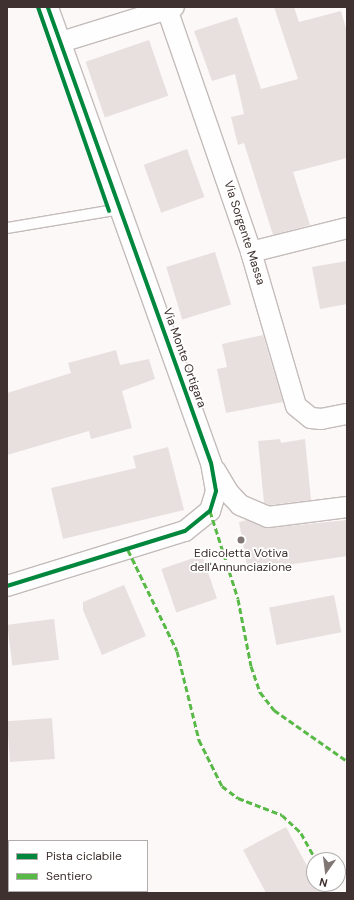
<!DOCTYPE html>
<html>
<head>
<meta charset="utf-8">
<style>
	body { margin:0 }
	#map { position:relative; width:354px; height:900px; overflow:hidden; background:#fcf8f8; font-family:"DM Sans",sans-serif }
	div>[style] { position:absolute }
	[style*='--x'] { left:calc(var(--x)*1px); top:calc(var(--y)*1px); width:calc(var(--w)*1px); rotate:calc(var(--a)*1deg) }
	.building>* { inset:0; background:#e8e0df; transform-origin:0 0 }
	.roads { filter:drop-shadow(1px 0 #c4bcbb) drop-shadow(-1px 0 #c4bcbb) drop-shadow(0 1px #c4bcbb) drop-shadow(0 -1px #c4bcbb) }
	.service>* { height:10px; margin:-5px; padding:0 5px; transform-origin:5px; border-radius:5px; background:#fffefe }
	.minor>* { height:20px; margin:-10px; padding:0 10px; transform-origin:10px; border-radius:10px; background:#fffefe }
	.quiet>* { height:3px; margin-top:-1.5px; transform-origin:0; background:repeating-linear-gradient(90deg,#58b947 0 6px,transparent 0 9px) }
	.cycleway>* { height:4px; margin:-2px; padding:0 2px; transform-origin:2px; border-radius:2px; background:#00873e }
	.dots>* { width:11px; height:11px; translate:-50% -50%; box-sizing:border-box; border:2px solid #fff; border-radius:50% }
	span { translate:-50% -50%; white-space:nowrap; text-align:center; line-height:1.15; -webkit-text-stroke:3.5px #fff; paint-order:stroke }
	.street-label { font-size:12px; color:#3e312f }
	.poi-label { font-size:12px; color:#3e312f }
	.frame { position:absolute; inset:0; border:8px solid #3e312f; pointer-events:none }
	.legend { position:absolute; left:8px; top:840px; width:140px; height:52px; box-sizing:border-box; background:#fff; border:1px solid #b2adac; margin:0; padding:5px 7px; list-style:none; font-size:12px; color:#3e312f }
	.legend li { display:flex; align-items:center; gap:8px; height:20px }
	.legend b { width:20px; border:1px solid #b2adac }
	.north { position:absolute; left:306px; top:852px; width:40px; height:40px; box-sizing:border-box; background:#fff; border:1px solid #b2adac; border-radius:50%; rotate:194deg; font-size:11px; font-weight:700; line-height:16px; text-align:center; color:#3e312f }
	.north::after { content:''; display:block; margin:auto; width:14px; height:18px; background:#807775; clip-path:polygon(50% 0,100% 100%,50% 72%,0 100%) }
</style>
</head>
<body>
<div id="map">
	<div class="building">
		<i style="clip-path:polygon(274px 7px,294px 7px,299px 22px,341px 11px,347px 32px,347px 158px,293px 172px,310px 225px,273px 235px,244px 143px,238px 145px,231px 117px,244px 114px,235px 74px,212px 81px,194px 31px,237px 17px,261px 89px,298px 79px)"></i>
		<i style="left:149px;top:40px;width:59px;height:67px;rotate:71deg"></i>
		<i style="left:187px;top:149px;width:51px;height:46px;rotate:70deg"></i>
		<i style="left:215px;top:252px;width:55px;height:51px;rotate:73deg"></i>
		<i style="clip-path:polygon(347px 261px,347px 304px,320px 309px,312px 267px)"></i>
		<i style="clip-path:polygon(263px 335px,283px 402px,226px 413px,217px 369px,227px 367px,222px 344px)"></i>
		<i style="clip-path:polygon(116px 350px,120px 365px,149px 359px,155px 379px,122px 391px,132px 428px,91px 439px,89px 431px,7px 455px,7px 393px,71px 373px,68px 363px)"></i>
		<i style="clip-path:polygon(280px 439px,281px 443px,305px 439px,311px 500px,270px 505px,264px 503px,258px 441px)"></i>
		<i style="clip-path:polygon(168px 447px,184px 510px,63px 539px,51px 488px,136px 468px,133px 456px)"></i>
		<i style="clip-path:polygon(247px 520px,269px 528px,347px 520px,347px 556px,248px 571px,239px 522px)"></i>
		<i style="left:202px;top:555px;width:46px;height:43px;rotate:71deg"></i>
		<i style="clip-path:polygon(124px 585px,146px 636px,102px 655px,83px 610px,83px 602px)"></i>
		<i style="left:334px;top:595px;width:38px;height:66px;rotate:79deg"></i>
		<i style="left:54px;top:619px;width:41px;height:47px;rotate:83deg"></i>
		<i style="left:52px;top:718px;width:41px;height:45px;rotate:86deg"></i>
		<i style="clip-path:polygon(286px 827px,314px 879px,314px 884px,317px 884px,322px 893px,266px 893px,243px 850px)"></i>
	</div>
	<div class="roads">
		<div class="service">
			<i style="--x:7;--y:228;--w:116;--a:-9.5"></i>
		</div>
		<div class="minor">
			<i style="--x:167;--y:9;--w:257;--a:70.9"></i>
			<i style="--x:251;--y:252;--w:160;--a:73.7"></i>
			<i style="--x:296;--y:406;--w:19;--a:39"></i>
			<i style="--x:311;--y:418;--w:10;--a:6"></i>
			<i style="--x:321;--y:419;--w:26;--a:-11"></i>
			<i style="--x:61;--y:42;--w:118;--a:-17.2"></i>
			<i style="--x:251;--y:252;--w:99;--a:-14"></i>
			<i style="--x:215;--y:470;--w:26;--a:59"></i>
			<i style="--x:228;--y:492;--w:18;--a:47"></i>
			<i style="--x:240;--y:505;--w:30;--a:23"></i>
			<i style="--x:268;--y:517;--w:80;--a:-7.2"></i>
			<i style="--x:7;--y:586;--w:186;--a:-17.2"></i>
			<i style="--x:185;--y:531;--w:32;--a:-39"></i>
			<i style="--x:210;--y:511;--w:21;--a:-73"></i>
			<i style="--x:216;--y:491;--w:28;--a:-100"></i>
			<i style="--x:211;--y:463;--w:484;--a:-109.7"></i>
		</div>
	</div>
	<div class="quiet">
		<i style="--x:210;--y:511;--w:92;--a:72.3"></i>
		<i style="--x:238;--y:599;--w:68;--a:79"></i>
		<i style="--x:251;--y:666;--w:28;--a:71"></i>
		<i style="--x:260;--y:692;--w:23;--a:52"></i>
		<i style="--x:274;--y:710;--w:89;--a:34.9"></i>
		<i style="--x:128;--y:550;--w:112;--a:64.1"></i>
		<i style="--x:177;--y:651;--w:92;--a:76.1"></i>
		<i style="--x:199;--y:740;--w:51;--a:63.4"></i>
		<i style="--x:222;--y:786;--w:20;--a:37"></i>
		<i style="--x:238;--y:798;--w:47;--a:21.1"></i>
		<i style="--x:282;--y:815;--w:26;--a:43"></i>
		<i style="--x:301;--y:833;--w:31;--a:61"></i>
		<i style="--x:329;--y:884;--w:10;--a:66"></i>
	</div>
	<div class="cycleway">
		<i style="--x:38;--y:7;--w:216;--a:70.8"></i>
		<i style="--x:7;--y:586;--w:186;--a:-17.2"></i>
		<i style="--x:185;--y:531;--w:32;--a:-39"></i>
		<i style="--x:210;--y:511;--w:21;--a:-73"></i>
		<i style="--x:216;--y:491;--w:28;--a:-100"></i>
		<i style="--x:211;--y:463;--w:484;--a:-109.7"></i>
	</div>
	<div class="dots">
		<i style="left:241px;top:540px;background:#807775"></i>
	</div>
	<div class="street-label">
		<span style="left:244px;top:233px;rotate:72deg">Via Sorgente Massa</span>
		<span style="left:184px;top:358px;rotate:70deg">Via Monte Ortigara</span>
	</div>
	<div class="poi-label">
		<span style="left:241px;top:561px">Edicoletta Votiva<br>dell'Annunciazione</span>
	</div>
	<div class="frame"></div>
	<ul class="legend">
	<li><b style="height:5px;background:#00873e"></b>Pista ciclabile</li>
	<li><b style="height:5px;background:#58b947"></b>Sentiero</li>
	</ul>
	<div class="north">N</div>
</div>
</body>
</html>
